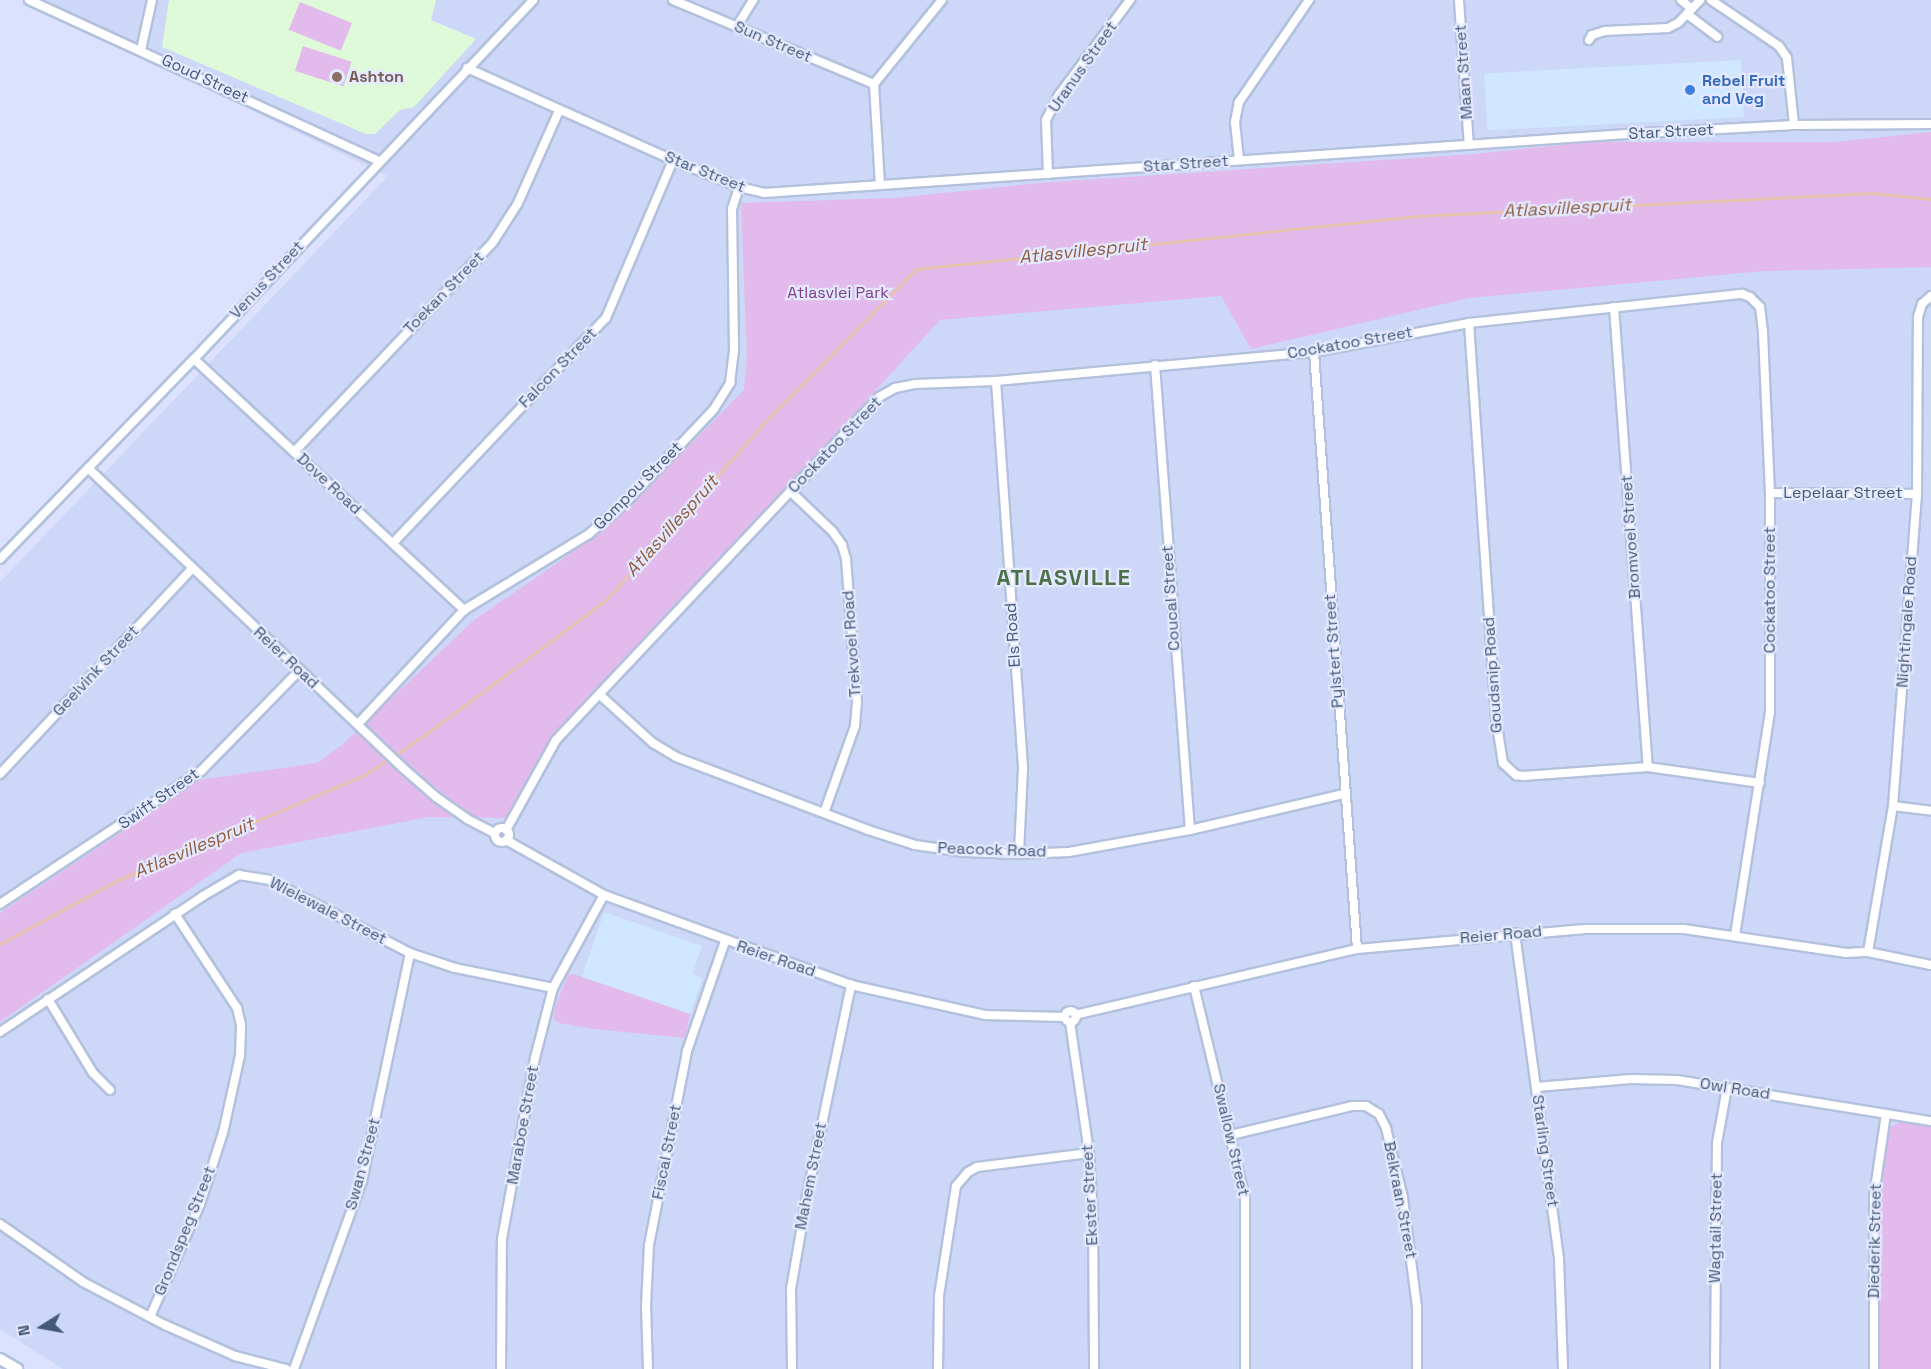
<!DOCTYPE html>
<html>
<head>
<meta charset="utf-8">
<style>
	body { margin:0 }
	#map { position:relative; width:1931px; height:1369px; overflow:hidden; background:#dce2fe; font-family:"Space Grotesk",sans-serif }
	div>[style] { position:absolute }
	[style*='--x'] { left:calc(var(--x)*1px); top:calc(var(--y)*1px); width:calc(var(--w)*1px); rotate:calc(var(--a)*1deg) }
	.residential>* { inset:0; background:#cdd7f8 }
	.commercial>* { inset:0; background:#cfe7ff; transform-origin:0 0 }
	.education>* { inset:0; background:#dffad9 }
	.green>* { inset:0; background:#e2baec; transform-origin:0 0 }
	.stream>* { height:3px; margin:-1.5px; padding:0 1.5px; transform-origin:1.5px; border-radius:1.5px; background:#e8c3af }
	.roads { filter:drop-shadow(2px 0 #b3c1dd) drop-shadow(-2px 0 #b3c1dd) drop-shadow(0 2px #b3c1dd) drop-shadow(0 -2px #b3c1dd) }
	.minor>* { height:8px; margin:-4px; padding:0 4px; transform-origin:4px; border-radius:4px; background:#fff }
	.minor>.ring { margin:-4px; padding:0; box-sizing:content-box; background:none; border:8px solid #fff; border-radius:50% }
	.tertiary>* { height:10px; margin:-5px; padding:0 5px; transform-origin:5px; border-radius:5px; background:#fff }
	.dots>* { width:16px; height:16px; translate:-50% -50%; box-sizing:border-box; border:3px solid #e4e9ff; border-radius:50% }
	span { translate:-50% -50%; white-space:nowrap; text-align:center; line-height:1.15; -webkit-text-stroke:4.5px #e4e9ff; paint-order:stroke }
	.street-label { font-size:16px; color:#435975 }
	.education-label { font-size:16px; color:#785e54; font-weight:700 }
	.left { translate:0 -50%; text-align:left }
	.shop-label { font-size:16px; color:#366cbe; font-weight:700 }
	.park-label { font-size:16px; color:#813f88 }
	.water-label { font-size:18px; color:#925d3e; font-style:italic }
	.district-label { font-size:22px; color:#4c7047; font-weight:700; letter-spacing:1.5px }
	.north { position:absolute; left:12px; top:1297px; width:60px; height:60px; -webkit-text-stroke:4px #e4e9ff; paint-order:stroke; rotate:259deg; font-size:16px; font-weight:700; line-height:24px; text-align:center; color:#435975 }
	.north::after { content:''; display:block; margin:auto; width:21px; height:27px; background:#435975; clip-path:polygon(50% 0,100% 100%,50% 72%,0 100%) }
</style>
</head>
<body>
<div id="map">
	<div class="residential">
		<i style="clip-path:polygon(23px 0,1931px 0,1931px 1369px,63px 1369px,0 1329px,0 582px,388px 176px)"></i>
	</div>
	<div class="commercial">
		<i style="left:1741px;top:60px;width:57px;height:257px;rotate:87deg"></i>
		<i style="clip-path:polygon(604px 912px,702px 946px,692px 974px,703px 978px,690px 1014px,582px 977px)"></i>
	</div>
	<div class="education">
		<i style="clip-path:polygon(169px 0,436px 0,431px 20px,476px 39px,414px 107px,400px 110px,375px 134px,366px 134px,162px 47px)"></i>
	</div>
	<div class="green">
		<i style="left:300px;top:2px;width:56px;height:30px;rotate:22deg"></i>
		<i style="left:303px;top:46px;width:51px;height:26px;rotate:18deg"></i>
		<i style="clip-path:polygon(1931px 132px,1931px 267px,1765px 271px,1469px 298px,1251px 349px,1221px 296px,940px 320px,747px 531px,556px 733px,508px 818px,429px 817px,241px 853px,0 1022px,0 913px,200px 780px,317px 763px,342px 745px,474px 620px,605px 530px,744px 390px,747px 356px,741px 203px,895px 198px,1039px 183px,1474px 154px,1591px 142px,1835px 142px)"></i>
		<i style="clip-path:polygon(573px 974px,690px 1014px,685px 1038px,594px 1029px,559px 1023px,554px 1019px,554px 1010px,568px 975px)"></i>
		<i style="clip-path:polygon(1902px 1121px,1931px 1126px,1931px 1369px,1879px 1369px,1878px 1193px,1889px 1128px)"></i>
	</div>
	<div class="stream">
		<i style="--x:0;--y:944;--w:134;--a:-28.5"></i>
		<i style="--x:118;--y:880;--w:270;--a:-23.1"></i>
		<i style="--x:366;--y:774;--w:67;--a:-33.5"></i>
		<i style="--x:422;--y:737;--w:231;--a:-36.7"></i>
		<i style="--x:607;--y:599;--w:244;--a:-48.2"></i>
		<i style="--x:770;--y:417;--w:208;--a:-45.4"></i>
		<i style="--x:916;--y:269;--w:504;--a:-6.04"></i>
		<i style="--x:1417;--y:216;--w:457;--a:-2.9"></i>
		<i style="--x:1873;--y:193;--w:58;--a:5.9"></i>
	</div>
	<div class="roads">
		<div class="minor">
			<i style="--x:29;--y:0;--w:385;--a:24.7"></i>
			<i style="--x:673;--y:0;--w:218;--a:22.7"></i>
			<i style="--x:1459;--y:0;--w:145;--a:86.1"></i>
			<i style="--x:1681;--y:0;--w:14;--a:39"></i>
			<i style="--x:1711;--y:0;--w:82;--a:34.1"></i>
			<i style="--x:1779;--y:46;--w:14;--a:56"></i>
			<i style="--x:1787;--y:58;--w:67;--a:84"></i>
			<i style="--x:1687;--y:14;--w:38;--a:37"></i>
			<i style="--x:737;--y:26;--w:31;--a:-58"></i>
			<i style="--x:1589;--y:40;--w:6;--a:-59"></i>
			<i style="--x:1592;--y:35;--w:14;--a:-17"></i>
			<i style="--x:1605;--y:31;--w:63;--a:-2.7"></i>
			<i style="--x:1668;--y:28;--w:11;--a:-27"></i>
			<i style="--x:1678;--y:23;--w:32;--a:-46"></i>
			<i style="--x:141;--y:50;--w:51;--a:-77.6"></i>
			<i style="--x:467;--y:68;--w:226;--a:24.1"></i>
			<i style="--x:673;--y:160;--w:71;--a:22.2"></i>
			<i style="--x:739;--y:187;--w:26;--a:13"></i>
			<i style="--x:764;--y:193;--w:865;--a:-3.91"></i>
			<i style="--x:1627;--y:134;--w:167;--a:-3.1"></i>
			<i style="--x:1794;--y:125;--w:137;--a:-0.4"></i>
			<i style="--x:1239;--y:160;--w:38;--a:-96"></i>
			<i style="--x:1235;--y:122;--w:20;--a:-79"></i>
			<i style="--x:1239;--y:102;--w:124;--a:-55.5"></i>
			<i style="--x:1048;--y:174;--w:54;--a:-92.1"></i>
			<i style="--x:1046;--y:120;--w:28;--a:-63"></i>
			<i style="--x:1059;--y:95;--w:119;--a:-53.2"></i>
			<i style="--x:880;--y:185;--w:101;--a:-93.4"></i>
			<i style="--x:874;--y:84;--w:108;--a:-51"></i>
			<i style="--x:1614;--y:307;--w:461;--a:85.8"></i>
			<i style="--x:1469;--y:323;--w:397;--a:86.1"></i>
			<i style="--x:1496;--y:719;--w:45;--a:81"></i>
			<i style="--x:1503;--y:763;--w:18;--a:43"></i>
			<i style="--x:1516;--y:775;--w:7;--a:8"></i>
			<i style="--x:1523;--y:776;--w:125;--a:-4.1"></i>
			<i style="--x:1648;--y:767;--w:113;--a:8.1"></i>
			<i style="--x:1314;--y:352;--w:599;--a:85.88"></i>
			<i style="--x:194;--y:359;--w:369;--a:42.9"></i>
			<i style="--x:1155;--y:365;--w:466;--a:85.7"></i>
			<i style="--x:996;--y:381;--w:388;--a:86"></i>
			<i style="--x:1023;--y:768;--w:86;--a:92.7"></i>
			<i style="--x:294;--y:452;--w:289;--a:-46.5"></i>
			<i style="--x:493;--y:242;--w:46;--a:-57.3"></i>
			<i style="--x:518;--y:203;--w:101;--a:-66"></i>
			<i style="--x:88;--y:468;--w:435;--a:43.6"></i>
			<i style="--x:403;--y:768;--w:44;--a:41.3"></i>
			<i style="--x:436;--y:797;--w:38;--a:35"></i>
			<i style="--x:467;--y:819;--w:31;--a:27"></i>
			<i style="--x:790;--y:491;--w:59;--a:43.6"></i>
			<i style="--x:833;--y:532;--w:16;--a:55"></i>
			<i style="--x:842;--y:545;--w:15;--a:74"></i>
			<i style="--x:846;--y:559;--w:143;--a:85.6"></i>
			<i style="--x:857;--y:702;--w:24;--a:95"></i>
			<i style="--x:855;--y:726;--w:92;--a:109.6"></i>
			<i style="--x:1770;--y:493;--w:147;--a:0.4"></i>
			<i style="--x:393;--y:543;--w:310;--a:-46.6"></i>
			<i style="--x:606;--y:318;--w:172;--a:-67"></i>
			<i style="--x:0;--y:559;--w:279;--a:-45.9"></i>
			<i style="--x:194;--y:359;--w:494;--a:-46.6"></i>
			<i style="--x:600;--y:695;--w:72;--a:42.2"></i>
			<i style="--x:653;--y:743;--w:27;--a:31"></i>
			<i style="--x:676;--y:757;--w:205;--a:20.8"></i>
			<i style="--x:868;--y:830;--w:49;--a:17.7"></i>
			<i style="--x:915;--y:845;--w:50;--a:8"></i>
			<i style="--x:965;--y:852;--w:54;--a:2.1"></i>
			<i style="--x:1019;--y:854;--w:50;--a:-2.3"></i>
			<i style="--x:1069;--y:852;--w:123;--a:-10.3"></i>
			<i style="--x:1190;--y:830;--w:158;--a:-13.2"></i>
			<i style="--x:358;--y:724;--w:156;--a:-47.1"></i>
			<i style="--x:464;--y:610;--w:146;--a:-31.3"></i>
			<i style="--x:589;--y:534;--w:52;--a:-41.1"></i>
			<i style="--x:628;--y:500;--w:125;--a:-46.6"></i>
			<i style="--x:714;--y:409;--w:31;--a:-58"></i>
			<i style="--x:730;--y:383;--w:33;--a:-83"></i>
			<i style="--x:734;--y:350;--w:141;--a:-90.8"></i>
			<i style="--x:732;--y:209;--w:23;--a:-72"></i>
			<i style="--x:0;--y:774;--w:281;--a:-46.9"></i>
			<i style="--x:1893;--y:806;--w:38;--a:7"></i>
			<i class="ring" style="left:495px;top:828px;width:6px;height:6px"></i>
			<i style="--x:506;--y:830;--w:103;--a:-60.9"></i>
			<i style="--x:556;--y:740;--w:471;--a:-46.7"></i>
			<i style="--x:879;--y:397;--w:18;--a:-29"></i>
			<i style="--x:895;--y:388;--w:20;--a:-11"></i>
			<i style="--x:915;--y:384;--w:81;--a:-2.1"></i>
			<i style="--x:996;--y:381;--w:319;--a:-5.2"></i>
			<i style="--x:1314;--y:352;--w:158;--a:-10.6"></i>
			<i style="--x:1469;--y:323;--w:275;--a:-6.1"></i>
			<i style="--x:1742;--y:294;--w:9;--a:21"></i>
			<i style="--x:1750;--y:297;--w:14;--a:45"></i>
			<i style="--x:1760;--y:307;--w:26;--a:83"></i>
			<i style="--x:1763;--y:333;--w:160;--a:87.5"></i>
			<i style="--x:1770;--y:493;--w:219;--a:90"></i>
			<i style="--x:1770;--y:712;--w:226;--a:98.9"></i>
			<i style="--x:506;--y:840;--w:112;--a:29.3"></i>
			<i style="--x:604;--y:895;--w:263;--a:20"></i>
			<i style="--x:851;--y:985;--w:137;--a:12.6"></i>
			<i style="--x:985;--y:1015;--w:79;--a:1.5"></i>
			<i style="--x:0;--y:904;--w:241;--a:-33.5"></i>
			<i style="--x:201;--y:771;--w:140;--a:-45.6"></i>
			<i style="--x:1515;--y:933;--w:329;--a:82.3"></i>
			<i style="--x:1559;--y:1259;--w:110;--a:87.9"></i>
			<i style="--x:1868;--y:952;--w:148;--a:-80.3"></i>
			<i style="--x:1893;--y:806;--w:313;--a:-85.6"></i>
			<i style="--x:1917;--y:494;--w:177;--a:-89.7"></i>
			<i style="--x:1918;--y:317;--w:14;--a:-73"></i>
			<i style="--x:1922;--y:304;--w:12;--a:-42"></i>
			<i style="--x:1194;--y:986;--w:218;--a:76.5"></i>
			<i style="--x:1245;--y:1198;--w:171;--a:90"></i>
			<i style="--x:48;--y:999;--w:87;--a:58.7"></i>
			<i style="--x:93;--y:1073;--w:24;--a:45"></i>
			<i class="ring" style="left:1064.5px;top:1010.5px;width:3px;height:3px"></i>
			<i style="--x:1075;--y:1015;--w:290;--a:-13.2"></i>
			<i style="--x:1357;--y:949;--w:229;--a:-5"></i>
			<i style="--x:1585;--y:929;--w:99;--a:0"></i>
			<i style="--x:1684;--y:929;--w:164;--a:8.4"></i>
			<i style="--x:1846;--y:953;--w:22;--a:-3"></i>
			<i style="--x:1868;--y:952;--w:64;--a:11.7"></i>
			<i style="--x:1070;--y:1022;--w:132;--a:81.7"></i>
			<i style="--x:1089;--y:1153;--w:62;--a:86.3"></i>
			<i style="--x:1093;--y:1215;--w:154;--a:89.6"></i>
			<i style="--x:0;--y:1032;--w:244;--a:-33.8"></i>
			<i style="--x:203;--y:896;--w:42;--a:-30.3"></i>
			<i style="--x:239;--y:875;--w:30;--a:9"></i>
			<i style="--x:269;--y:880;--w:159;--a:27.4"></i>
			<i style="--x:410;--y:953;--w:47;--a:18.4"></i>
			<i style="--x:455;--y:968;--w:100;--a:11.5"></i>
			<i style="--x:1537;--y:1087;--w:94;--a:-4.9"></i>
			<i style="--x:1631;--y:1079;--w:46;--a:1.2"></i>
			<i style="--x:1677;--y:1080;--w:257;--a:9.2"></i>
			<i style="--x:1231;--y:1135;--w:124;--a:-13.5"></i>
			<i style="--x:1352;--y:1106;--w:14;--a:0"></i>
			<i style="--x:1366;--y:1106;--w:15;--a:32"></i>
			<i style="--x:1379;--y:1114;--w:16;--a:63"></i>
			<i style="--x:1386;--y:1128;--w:72;--a:76.3"></i>
			<i style="--x:1403;--y:1198;--w:110;--a:82.7"></i>
			<i style="--x:1417;--y:1307;--w:62;--a:90"></i>
			<i style="--x:0;--y:1224;--w:101;--a:34.9"></i>
			<i style="--x:83;--y:1282;--w:93;--a:27.7"></i>
			<i style="--x:165;--y:1325;--w:77;--a:23.9"></i>
			<i style="--x:235;--y:1356;--w:53;--a:14.3"></i>
			<i style="--x:150;--y:1317;--w:124;--a:-66.1"></i>
			<i style="--x:200;--y:1204;--w:75;--a:-72.1"></i>
			<i style="--x:223;--y:1133;--w:79;--a:-77.6"></i>
			<i style="--x:240;--y:1056;--w:31;--a:-88"></i>
			<i style="--x:241;--y:1025;--w:17;--a:-103"></i>
			<i style="--x:237;--y:1008;--w:113;--a:-123.4"></i>
			<i style="--x:294;--y:1369;--w:200;--a:-70.1"></i>
			<i style="--x:362;--y:1181;--w:233;--a:-78.1"></i>
			<i style="--x:501;--y:1369;--w:130;--a:-89.6"></i>
			<i style="--x:502;--y:1239;--w:184;--a:-79.7"></i>
			<i style="--x:535;--y:1058;--w:72;--a:-75.6"></i>
			<i style="--x:553;--y:988;--w:106;--a:-61.3"></i>
			<i style="--x:648;--y:1369;--w:63;--a:-91.8"></i>
			<i style="--x:646;--y:1306;--w:61;--a:-87.2"></i>
			<i style="--x:649;--y:1245;--w:198;--a:-78.9"></i>
			<i style="--x:687;--y:1051;--w:116;--a:-70.9"></i>
			<i style="--x:792;--y:1369;--w:80;--a:-90.7"></i>
			<i style="--x:791;--y:1289;--w:94;--a:-80.2"></i>
			<i style="--x:807;--y:1196;--w:216;--a:-78.2"></i>
			<i style="--x:938;--y:1369;--w:73;--a:-89.2"></i>
			<i style="--x:939;--y:1296;--w:111;--a:-81.2"></i>
			<i style="--x:956;--y:1186;--w:18;--a:-49"></i>
			<i style="--x:968;--y:1172;--w:10;--a:-29"></i>
			<i style="--x:977;--y:1167;--w:113;--a:-7.1"></i>
			<i style="--x:1715;--y:1369;--w:226;--a:-89.5"></i>
			<i style="--x:1717;--y:1143;--w:56;--a:-79.7"></i>
			<i style="--x:1874;--y:1369;--w:173;--a:-90"></i>
			<i style="--x:1874;--y:1196;--w:83;--a:-81.7"></i>
		</div>
		<div class="tertiary">
			<i style="--x:0;--y:1359;--w:20;--a:30"></i>
		</div>
	</div>
	<div class="dots">
		<i style="left:337px;top:77px;background:#8d6e63"></i>
		<i style="left:1690px;top:90px;background:#3f7fe0"></i>
	</div>
	<div class="street-label">
		<span style="left:773px;top:42px;rotate:23deg">Sun Street</span>
		<span style="left:1083px;top:67px;rotate:-55deg">Uranus Street</span>
		<span style="left:1464px;top:72px;rotate:-94deg">Maan Street</span>
		<span style="left:205px;top:79px;rotate:25deg">Goud Street</span>
		<span style="left:1671px;top:132px;rotate:-3deg">Star Street</span>
		<span style="left:1186px;top:164px;rotate:-4deg">Star Street</span>
		<span style="left:705px;top:172px;rotate:22deg">Star Street</span>
		<span style="left:267px;top:280px;rotate:-47deg">Venus Street</span>
		<span style="left:444px;top:293px;rotate:-46deg">Toekan Street</span>
		<span style="left:1350px;top:343px;rotate:-10deg">Cockatoo Street</span>
		<span style="left:558px;top:368px;rotate:-46deg">Falcon Street</span>
		<span style="left:835px;top:445px;rotate:-46deg">Cockatoo Street</span>
		<span style="left:329px;top:484px;rotate:43deg">Dove Road</span>
		<span style="left:638px;top:486px;rotate:-45deg">Gompou Street</span>
		<span style="left:1843px;top:493px">Lepelaar Street</span>
		<span style="left:1631px;top:537px;rotate:-94deg">Bromvoel Street</span>
		<span style="left:1770px;top:590px;rotate:-90deg">Cockatoo Street</span>
		<span style="left:1171px;top:598px;rotate:-94deg">Coucal Street</span>
		<span style="left:1907px;top:622px;rotate:-86deg">Nightingale Road</span>
		<span style="left:1013px;top:635px;rotate:-94deg">Els Road</span>
		<span style="left:852px;top:644px;rotate:-94deg">Trekvoel Road</span>
		<span style="left:1334px;top:651px;rotate:-94deg">Pylstert Street</span>
		<span style="left:286px;top:658px;rotate:43deg">Reier Road</span>
		<span style="left:96px;top:671px;rotate:-47deg">Geelvink Street</span>
		<span style="left:1493px;top:675px;rotate:-94deg">Goudsnip Road</span>
		<span style="left:159px;top:799px;rotate:-35deg">Swift Street</span>
		<span style="left:992px;top:850px;rotate:2deg">Peacock Road</span>
		<span style="left:328px;top:911px;rotate:27deg">Wielewale Street</span>
		<span style="left:1501px;top:935px;rotate:-5deg">Reier Road</span>
		<span style="left:776px;top:959px;rotate:19deg">Reier Road</span>
		<span style="left:1735px;top:1089px;rotate:9deg">Owl Road</span>
		<span style="left:523px;top:1125px;rotate:-80deg">Maraboe Street</span>
		<span style="left:1231px;top:1140px;rotate:77deg">Swallow Street</span>
		<span style="left:1545px;top:1151px;rotate:82deg">Starling Street</span>
		<span style="left:667px;top:1152px;rotate:-79deg">Fiscal Street</span>
		<span style="left:363px;top:1164px;rotate:-75deg">Swan Street</span>
		<span style="left:811px;top:1176px;rotate:-79deg">Mahem Street</span>
		<span style="left:1090px;top:1195px;rotate:-93deg">Ekster Street</span>
		<span style="left:1400px;top:1200px;rotate:79deg">Belkraan Street</span>
		<span style="left:1716px;top:1228px;rotate:-89deg">Wagtail Street</span>
		<span style="left:185px;top:1231px;rotate:-68deg">Grondspeg Street</span>
		<span style="left:1875px;top:1241px;rotate:-89deg">Diederik Street</span>
	</div>
	<div class="education-label">
		<span class="left" style="left:349px;top:77px">Ashton</span>
	</div>
	<div class="shop-label">
		<span class="left" style="left:1702px;top:90px">Rebel Fruit<br>and Veg</span>
	</div>
	<div class="park-label">
		<span style="left:838px;top:293px">Atlasvlei Park</span>
	</div>
	<div class="water-label">
		<span style="left:1567px;top:208px;rotate:-3deg">Atlasvillespruit</span>
		<span style="left:1083px;top:251px;rotate:-6deg">Atlasvillespruit</span>
		<span style="left:672px;top:526px;rotate:-48deg">Atlasvillespruit</span>
		<span style="left:194px;top:848px;rotate:-23deg">Atlasvillespruit</span>
	</div>
	<div class="district-label">
		<span style="left:1064px;top:578px">ATLASVILLE</span>
	</div>
	<div class="north">N</div>
</div>
</body>
</html>
